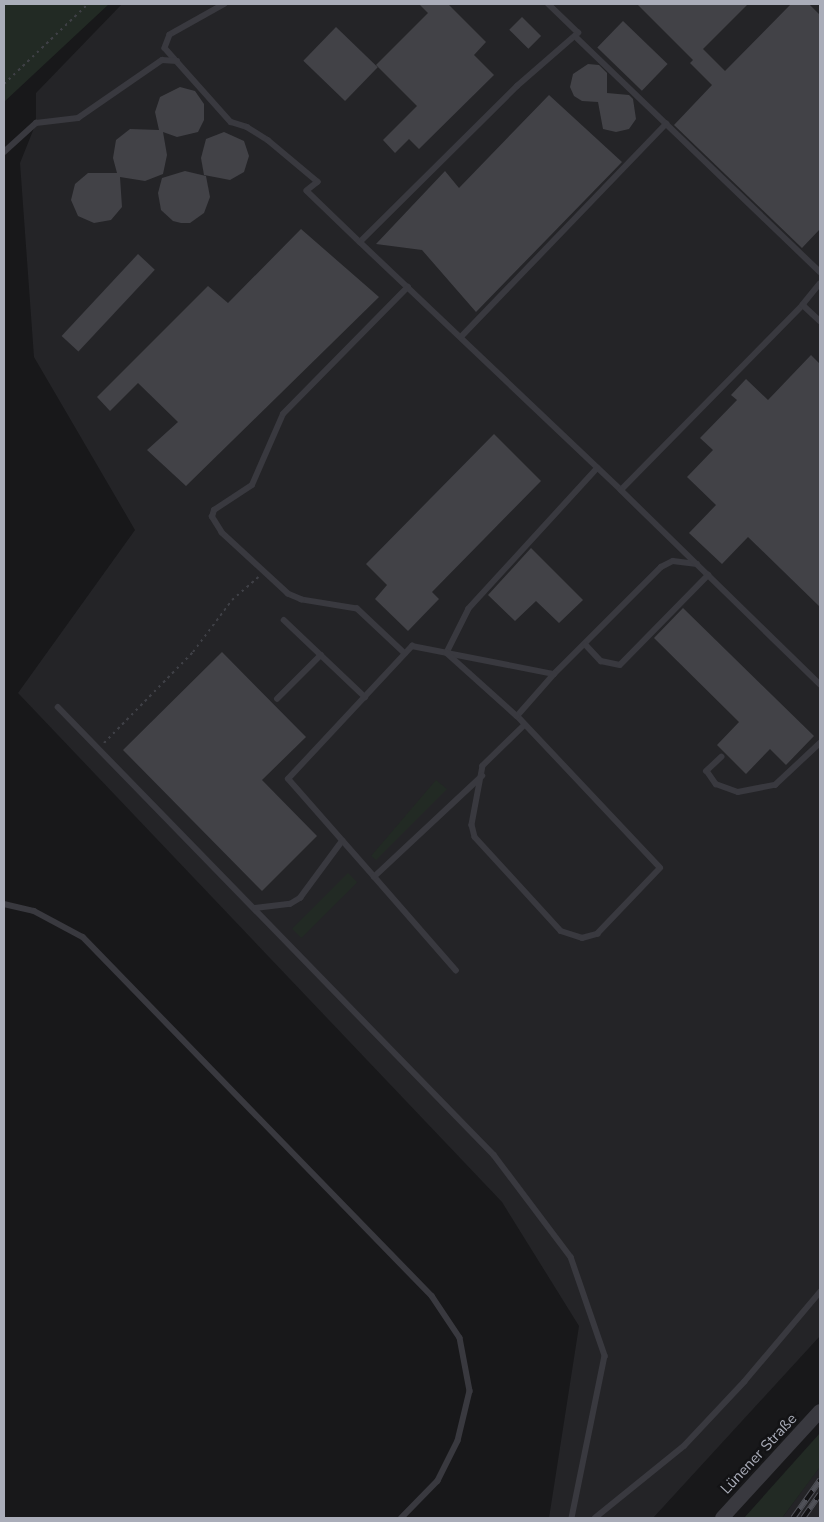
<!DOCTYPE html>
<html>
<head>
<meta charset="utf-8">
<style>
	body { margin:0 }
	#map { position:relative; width:824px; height:1522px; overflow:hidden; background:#18181a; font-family:"Nunito Sans",sans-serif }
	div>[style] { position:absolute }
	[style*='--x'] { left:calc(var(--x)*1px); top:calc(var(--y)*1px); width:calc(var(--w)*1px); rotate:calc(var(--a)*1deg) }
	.built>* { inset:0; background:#242427 }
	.green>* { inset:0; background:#222a24; transform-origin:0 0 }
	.building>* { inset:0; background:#424247; transform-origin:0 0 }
	.path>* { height:2px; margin-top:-1px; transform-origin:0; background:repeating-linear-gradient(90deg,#3f4046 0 2.5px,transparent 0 6.5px) }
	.service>* { height:5.5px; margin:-2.75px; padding:0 2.75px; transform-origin:2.75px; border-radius:2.75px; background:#39393f }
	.tertiary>* { height:14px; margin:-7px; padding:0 7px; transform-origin:7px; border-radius:7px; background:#39393f }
	.rail>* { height:5.5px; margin-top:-2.75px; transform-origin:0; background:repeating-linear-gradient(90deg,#131315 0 11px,#505158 0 22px); box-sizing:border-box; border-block:1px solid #505158 }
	span { translate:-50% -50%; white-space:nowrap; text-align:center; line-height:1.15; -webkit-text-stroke:5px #131315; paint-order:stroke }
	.street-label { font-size:15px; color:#aaadb9 }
	.frame { position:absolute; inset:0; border:5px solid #aaadb9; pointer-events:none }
</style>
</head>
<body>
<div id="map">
	<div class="built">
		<i style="clip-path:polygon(122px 4px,820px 4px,820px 1336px,653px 1518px,549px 1518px,579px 1326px,502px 1202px,18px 693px,135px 530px,34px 357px,20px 163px,36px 123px,36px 93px)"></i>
		<i style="clip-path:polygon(820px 1467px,820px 1518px,782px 1518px,812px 1477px)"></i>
	</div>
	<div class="green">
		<i style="clip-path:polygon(4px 4px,109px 4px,4px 102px)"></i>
		<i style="clip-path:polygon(436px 780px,447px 789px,376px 860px,371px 856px)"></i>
		<i style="left:348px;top:873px;width:13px;height:79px;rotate:45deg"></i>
		<i style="clip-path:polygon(820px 1433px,820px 1467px,782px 1518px,744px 1518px)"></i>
	</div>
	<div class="building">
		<i style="clip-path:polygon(419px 4px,448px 4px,486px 42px,474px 55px,494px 75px,419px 149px,409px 139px,395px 153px,383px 140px,417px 106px,376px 65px,428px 13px)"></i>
		<i style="clip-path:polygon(637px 4px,748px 4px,703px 49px,725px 71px,791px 4px,809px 4px,820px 15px,820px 229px,802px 248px,674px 125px,712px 85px,690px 63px,693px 60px)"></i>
		<i style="left:522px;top:17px;width:27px;height:18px;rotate:45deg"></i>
		<i style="left:623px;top:21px;width:62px;height:37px;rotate:44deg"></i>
		<i style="left:336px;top:27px;width:58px;height:47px;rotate:44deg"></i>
		<i style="clip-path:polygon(588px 64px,599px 65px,607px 73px,607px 93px,629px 95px,633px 99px,636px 119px,629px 129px,616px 132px,603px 129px,598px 102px,582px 101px,574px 96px,570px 87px,573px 74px)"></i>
		<i style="clip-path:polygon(180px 87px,195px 91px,204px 104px,204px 120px,198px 132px,177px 137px,163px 132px,167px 155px,163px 174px,145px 181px,120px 177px,122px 207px,111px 220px,94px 223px,78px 216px,71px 200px,75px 184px,88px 173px,117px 173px,113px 158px,116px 140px,130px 129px,159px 130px,155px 112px,160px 97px)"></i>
		<i style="clip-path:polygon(549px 95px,622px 162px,476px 312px,422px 250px,376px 244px,445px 171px,459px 188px)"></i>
		<i style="clip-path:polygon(224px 132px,244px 141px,249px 156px,244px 172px,230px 180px,204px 175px,201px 158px,206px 139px)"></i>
		<i style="clip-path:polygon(185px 171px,206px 176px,210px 197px,204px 213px,190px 223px,181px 223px,173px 221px,161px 210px,158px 193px,162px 178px)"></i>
		<i style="clip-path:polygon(301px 229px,379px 297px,186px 486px,147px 450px,178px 422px,138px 383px,110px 411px,97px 397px,208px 286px,228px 303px)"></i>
		<i style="left:138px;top:254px;width:23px;height:112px;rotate:43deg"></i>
		<i style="clip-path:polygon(811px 355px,820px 364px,820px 607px,748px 537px,722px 564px,689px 533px,716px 505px,687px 477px,713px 450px,700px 438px,737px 400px,731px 395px,746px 379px,768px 400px)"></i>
		<i style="clip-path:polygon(494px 434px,541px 481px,432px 592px,439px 599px,408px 631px,375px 599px,387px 585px,366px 564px)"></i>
		<i style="clip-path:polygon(531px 548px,583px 600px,559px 623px,536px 601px,515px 621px,488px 595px)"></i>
		<i style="clip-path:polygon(683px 608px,814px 736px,786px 765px,770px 749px,746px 774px,717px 745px,739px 722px,654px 638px)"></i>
		<i style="clip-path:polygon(222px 652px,306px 737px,262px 780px,317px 836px,262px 891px,123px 750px)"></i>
	</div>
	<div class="path">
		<i style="--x:4;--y:84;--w:116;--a:-43.6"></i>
		<i style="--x:104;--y:743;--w:127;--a:-45.6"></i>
		<i style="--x:193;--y:652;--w:65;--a:-53.1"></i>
		<i style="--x:232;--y:600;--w:35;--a:-41"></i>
	</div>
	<div class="service">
		<i style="--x:225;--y:4;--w:63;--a:150.6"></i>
		<i style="--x:170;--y:35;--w:14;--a:111"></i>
		<i style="--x:165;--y:48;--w:99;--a:48.3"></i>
		<i style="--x:231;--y:122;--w:17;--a:17"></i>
		<i style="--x:247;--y:127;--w:25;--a:32"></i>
		<i style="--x:268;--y:140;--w:65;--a:40"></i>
		<i style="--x:318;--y:182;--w:14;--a:141"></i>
		<i style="--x:307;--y:191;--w:74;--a:43.9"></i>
		<i style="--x:360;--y:242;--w:221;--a:-44.8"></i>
		<i style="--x:517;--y:86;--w:81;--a:-41"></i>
		<i style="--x:578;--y:33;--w:42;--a:-136"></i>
		<i style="--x:575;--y:36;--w:340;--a:43.9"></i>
		<i style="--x:4;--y:152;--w:43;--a:-42.2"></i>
		<i style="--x:36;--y:123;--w:42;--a:-6.8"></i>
		<i style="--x:78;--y:118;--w:102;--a:-34.6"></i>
		<i style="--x:162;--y:60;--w:15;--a:4"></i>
		<i style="--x:360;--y:242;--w:360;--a:43.5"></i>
		<i style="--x:621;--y:490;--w:260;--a:-45.5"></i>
		<i style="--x:820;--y:284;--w:27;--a:129"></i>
		<i style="--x:803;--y:305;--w:23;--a:43"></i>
		<i style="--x:461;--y:337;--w:296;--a:-46.1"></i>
		<i style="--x:598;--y:468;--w:191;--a:132.5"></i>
		<i style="--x:469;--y:609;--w:49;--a:116.6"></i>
		<i style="--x:447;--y:653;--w:109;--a:11.1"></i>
		<i style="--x:554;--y:674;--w:151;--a:-45"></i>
		<i style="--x:661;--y:567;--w:13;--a:-27"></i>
		<i style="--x:673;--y:561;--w:24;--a:7"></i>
		<i style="--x:621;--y:490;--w:278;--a:44.3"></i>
		<i style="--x:284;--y:620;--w:112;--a:43.5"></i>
		<i style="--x:586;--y:645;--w:22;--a:47"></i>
		<i style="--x:601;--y:661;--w:19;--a:12"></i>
		<i style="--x:620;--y:665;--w:126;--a:-45.6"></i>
		<i style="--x:405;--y:654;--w:66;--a:-136.8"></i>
		<i style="--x:357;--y:609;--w:56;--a:-170.7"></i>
		<i style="--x:302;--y:600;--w:15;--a:-157"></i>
		<i style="--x:288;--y:594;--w:90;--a:-137.3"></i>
		<i style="--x:222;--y:533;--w:19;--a:-122"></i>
		<i style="--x:212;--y:517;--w:7;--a:-74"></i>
		<i style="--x:214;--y:510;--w:45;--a:-33.3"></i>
		<i style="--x:252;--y:485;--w:77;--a:-66.4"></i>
		<i style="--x:283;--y:414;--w:178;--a:-45.5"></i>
		<i style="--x:277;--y:699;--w:62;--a:-45"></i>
		<i style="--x:58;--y:707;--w:625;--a:45.78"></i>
		<i style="--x:494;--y:1155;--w:128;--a:53"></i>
		<i style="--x:571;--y:1257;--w:105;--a:71"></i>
		<i style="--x:605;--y:1356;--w:165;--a:101.5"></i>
		<i style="--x:525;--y:725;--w:59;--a:135.7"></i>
		<i style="--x:483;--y:766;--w:60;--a:100.6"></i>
		<i style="--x:472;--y:825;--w:12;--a:76"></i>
		<i style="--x:475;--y:837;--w:127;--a:47.5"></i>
		<i style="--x:561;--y:931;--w:22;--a:18"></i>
		<i style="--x:582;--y:938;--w:16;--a:-15"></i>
		<i style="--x:597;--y:934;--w:91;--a:-46.3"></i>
		<i style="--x:660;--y:868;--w:209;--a:-133.3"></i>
		<i style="--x:517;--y:716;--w:56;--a:-48.6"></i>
		<i style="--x:722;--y:757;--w:21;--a:137"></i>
		<i style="--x:707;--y:771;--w:16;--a:55"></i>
		<i style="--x:716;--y:784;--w:23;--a:20"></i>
		<i style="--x:738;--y:792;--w:38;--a:-11"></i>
		<i style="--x:775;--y:785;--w:62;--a:-43"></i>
		<i style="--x:374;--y:877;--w:130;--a:-131.3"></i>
		<i style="--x:288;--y:779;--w:182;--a:-47"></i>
		<i style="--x:412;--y:646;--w:36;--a:11"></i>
		<i style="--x:447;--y:653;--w:94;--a:42"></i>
		<i style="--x:4;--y:904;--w:31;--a:13"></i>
		<i style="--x:34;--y:911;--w:55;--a:28"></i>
		<i style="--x:83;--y:937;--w:501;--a:45.81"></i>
		<i style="--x:432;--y:1296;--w:50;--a:56.3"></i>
		<i style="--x:460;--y:1338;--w:54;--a:79.3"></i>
		<i style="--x:470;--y:1391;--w:51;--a:103.5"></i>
		<i style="--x:458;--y:1441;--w:45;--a:116.6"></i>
		<i style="--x:438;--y:1481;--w:52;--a:134.2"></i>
		<i style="--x:255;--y:908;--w:35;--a:-7"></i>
		<i style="--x:290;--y:904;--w:12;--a:-31"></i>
		<i style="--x:300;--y:898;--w:71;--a:-53.6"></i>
		<i style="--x:456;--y:971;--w:125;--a:-131.1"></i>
		<i style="--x:374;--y:877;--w:148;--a:-43.1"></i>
		<i style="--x:595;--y:1518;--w:114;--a:-39"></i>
		<i style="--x:684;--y:1446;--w:88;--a:-46.8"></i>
		<i style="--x:744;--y:1382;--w:118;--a:-49.8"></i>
	</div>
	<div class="tertiary">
		<i style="--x:722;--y:1518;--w:145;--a:-47.5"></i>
	</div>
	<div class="rail">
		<i style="--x:793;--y:1518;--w:47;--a:-54.6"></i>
		<i style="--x:803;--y:1518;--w:29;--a:-55"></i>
	</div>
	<div class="street-label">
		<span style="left:759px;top:1454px;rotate:-47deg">Lünener Straße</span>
	</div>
	<div class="frame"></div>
</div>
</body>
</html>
